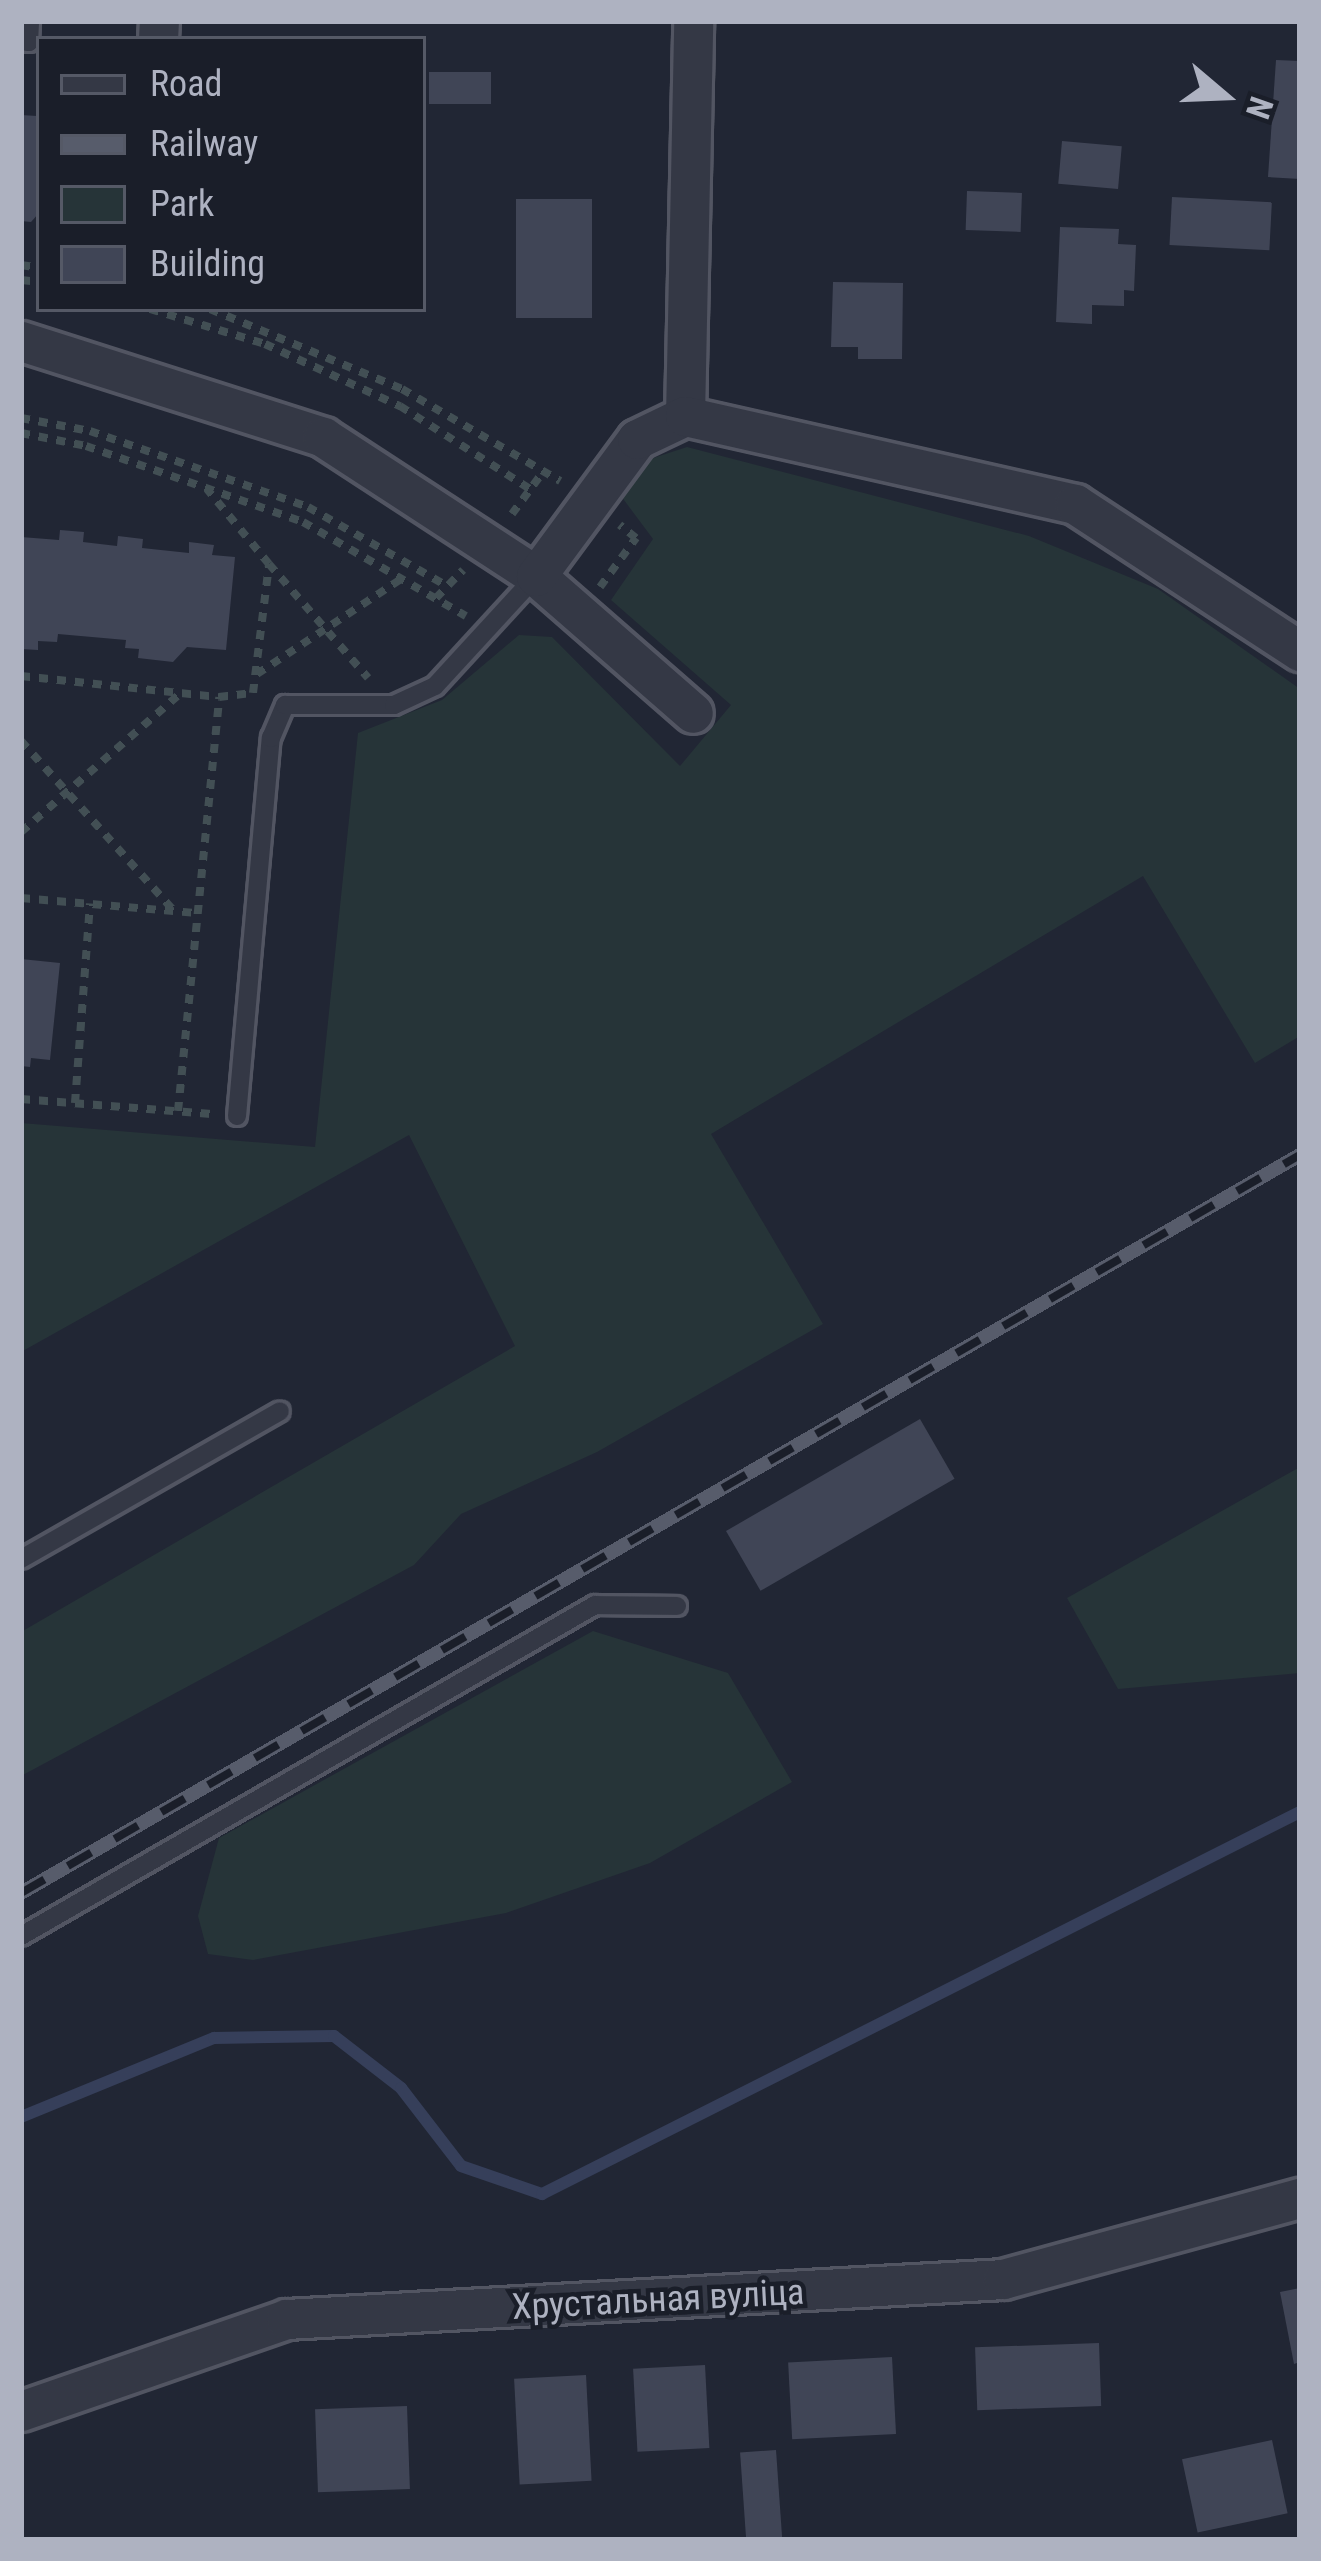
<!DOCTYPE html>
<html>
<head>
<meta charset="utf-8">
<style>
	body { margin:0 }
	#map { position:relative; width:1321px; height:2561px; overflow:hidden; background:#212634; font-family:"Roboto Condensed",sans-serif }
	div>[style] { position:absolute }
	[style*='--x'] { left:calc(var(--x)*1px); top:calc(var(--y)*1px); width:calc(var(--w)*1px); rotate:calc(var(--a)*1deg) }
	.green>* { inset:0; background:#263438 }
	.stream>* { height:12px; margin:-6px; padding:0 6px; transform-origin:6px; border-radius:6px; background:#363f5a }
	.building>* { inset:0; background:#404556; transform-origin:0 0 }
	.path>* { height:8px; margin-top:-4px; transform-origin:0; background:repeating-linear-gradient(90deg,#424f54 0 9px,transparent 0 18px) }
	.roads { filter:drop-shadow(3px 0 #525562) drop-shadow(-3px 0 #525562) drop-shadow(0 3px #525562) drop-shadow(0 -3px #525562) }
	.lane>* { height:18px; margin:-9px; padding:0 9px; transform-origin:9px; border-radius:9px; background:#343845 }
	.street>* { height:39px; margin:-19.5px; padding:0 19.5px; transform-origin:19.5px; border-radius:19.5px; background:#343845 }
	.rail>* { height:14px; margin-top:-7px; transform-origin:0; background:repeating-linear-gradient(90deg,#1a1e29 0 27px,#575c6b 0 54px); box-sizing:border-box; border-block:3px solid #575c6b }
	span { translate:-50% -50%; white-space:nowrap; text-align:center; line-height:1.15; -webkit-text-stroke:9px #1a1e29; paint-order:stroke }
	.street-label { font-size:36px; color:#aeb2c1 }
	.frame { position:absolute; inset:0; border:24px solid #aeb2c1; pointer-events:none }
	.legend { position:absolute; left:36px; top:36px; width:390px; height:276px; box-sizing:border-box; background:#1a1e29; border:3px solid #555966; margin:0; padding:15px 21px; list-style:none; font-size:36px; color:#aeb2c1 }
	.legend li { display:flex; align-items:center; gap:24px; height:60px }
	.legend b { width:60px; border:3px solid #555966 }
	.north { position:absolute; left:1165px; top:36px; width:120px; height:120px; -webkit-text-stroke:9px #1a1e29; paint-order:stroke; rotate:109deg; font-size:33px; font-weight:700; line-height:48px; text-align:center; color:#aeb2c1 }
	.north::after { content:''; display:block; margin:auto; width:42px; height:54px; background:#aeb2c1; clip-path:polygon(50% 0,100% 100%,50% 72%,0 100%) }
</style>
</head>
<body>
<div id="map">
	<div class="green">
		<i style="clip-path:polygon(687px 447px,1029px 536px,1158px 589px,1300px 689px,1300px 1036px,1255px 1063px,1143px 876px,711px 1134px,823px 1324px,597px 1452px,461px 1514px,414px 1565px,21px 1776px,21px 1632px,515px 1346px,409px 1135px,21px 1352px,21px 1123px,315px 1147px,358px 733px,442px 700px,519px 635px,552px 637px,680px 766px,731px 705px,611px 600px,653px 539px,621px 496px,644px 461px)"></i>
		<i style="clip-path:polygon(1300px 1467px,1300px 1673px,1118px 1689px,1067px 1598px)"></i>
		<i style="clip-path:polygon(593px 1631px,728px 1673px,792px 1782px,650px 1863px,506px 1913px,253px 1960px,208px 1954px,198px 1916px,219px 1838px)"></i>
	</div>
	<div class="stream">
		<i style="--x:21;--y:2117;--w:209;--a:-22.3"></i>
		<i style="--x:214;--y:2038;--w:120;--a:-1"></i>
		<i style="--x:334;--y:2036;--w:85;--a:37.8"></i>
		<i style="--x:401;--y:2088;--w:98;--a:52.4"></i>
		<i style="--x:461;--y:2166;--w:86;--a:19.1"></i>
		<i style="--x:542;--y:2194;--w:849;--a:-26.75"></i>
	</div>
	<div class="building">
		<i style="clip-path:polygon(1276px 60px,1300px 61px,1300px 179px,1268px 177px)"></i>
		<i style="left:429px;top:72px;width:62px;height:32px"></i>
		<i style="clip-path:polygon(21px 115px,37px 116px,39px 129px,39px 213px,31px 222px,21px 221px)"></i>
		<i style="left:1062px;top:141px;width:60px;height:43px;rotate:5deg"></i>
		<i style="left:967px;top:191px;width:55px;height:39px;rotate:2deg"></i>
		<i style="left:1172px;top:197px;width:100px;height:48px;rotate:3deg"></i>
		<i style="left:516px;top:199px;width:76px;height:119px"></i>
		<i style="clip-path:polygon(1060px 227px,1119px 229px,1118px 244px,1136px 245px,1134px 291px,1124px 290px,1124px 306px,1092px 305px,1092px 324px,1056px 322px)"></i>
		<i style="clip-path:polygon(833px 282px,903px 283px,902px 359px,858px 359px,858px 347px,831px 347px)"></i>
		<i style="clip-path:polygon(60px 530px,84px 532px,83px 542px,117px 546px,118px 536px,143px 539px,142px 548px,189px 553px,189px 542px,214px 545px,212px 555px,235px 557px,226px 650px,187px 647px,173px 662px,138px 658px,139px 649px,125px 648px,126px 640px,58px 634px,57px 642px,38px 641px,38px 650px,21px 649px,21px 537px,59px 540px)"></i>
		<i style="clip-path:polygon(21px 959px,60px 963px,50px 1060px,31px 1058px,30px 1067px,21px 1066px)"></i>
		<i style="left:920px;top:1419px;width:69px;height:224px;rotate:60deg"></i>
		<i style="clip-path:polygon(1300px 2288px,1300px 2362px,1294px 2364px,1280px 2292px)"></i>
		<i style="left:1099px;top:2343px;width:63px;height:124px;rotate:88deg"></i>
		<i style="left:892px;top:2357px;width:77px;height:104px;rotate:87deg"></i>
		<i style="left:705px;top:2365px;width:83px;height:72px;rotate:87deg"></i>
		<i style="left:586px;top:2375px;width:106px;height:72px;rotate:87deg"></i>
		<i style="left:407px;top:2406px;width:83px;height:92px;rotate:88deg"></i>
		<i style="left:1272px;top:2440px;width:75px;height:92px;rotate:78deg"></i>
		<i style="left:776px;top:2450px;width:90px;height:36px;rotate:86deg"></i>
	</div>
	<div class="path">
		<i style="--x:21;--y:265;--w:18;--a:9"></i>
		<i style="--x:21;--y:280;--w:18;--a:6"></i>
		<i style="--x:150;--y:309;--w:120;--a:16.9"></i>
		<i style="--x:265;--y:344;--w:149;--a:24.7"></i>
		<i style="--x:400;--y:406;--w:154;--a:32.6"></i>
		<i style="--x:210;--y:309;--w:208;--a:22.6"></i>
		<i style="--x:402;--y:389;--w:183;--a:30.2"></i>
		<i style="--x:21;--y:418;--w:70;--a:10.7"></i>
		<i style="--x:90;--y:431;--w:231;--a:19.2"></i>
		<i style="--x:308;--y:507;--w:160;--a:29.6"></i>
		<i style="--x:21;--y:433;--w:66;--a:11.3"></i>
		<i style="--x:86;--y:446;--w:230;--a:19.3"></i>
		<i style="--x:303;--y:522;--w:188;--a:30"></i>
		<i style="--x:512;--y:514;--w:52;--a:-53.6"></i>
		<i style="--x:269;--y:564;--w:151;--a:49"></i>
		<i style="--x:600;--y:587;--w:61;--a:-53.7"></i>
		<i style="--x:636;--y:538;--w:21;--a:-141"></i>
		<i style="--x:436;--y:598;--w:39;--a:-46"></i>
		<i style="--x:257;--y:674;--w:173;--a:-33.4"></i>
		<i style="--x:21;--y:676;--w:199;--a:6.1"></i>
		<i style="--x:219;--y:697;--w:34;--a:-7"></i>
		<i style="--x:253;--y:693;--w:130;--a:-82.9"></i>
		<i style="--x:269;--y:564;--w:97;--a:-129.6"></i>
		<i style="--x:21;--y:741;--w:229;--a:48"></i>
		<i style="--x:21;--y:832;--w:211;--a:-41"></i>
		<i style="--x:21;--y:898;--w:177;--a:4.9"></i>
		<i style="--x:21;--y:1099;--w:191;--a:4.5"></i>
		<i style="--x:75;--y:1103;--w:200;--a:-85.7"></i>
		<i style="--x:178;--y:1111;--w:416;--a:-84.3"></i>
	</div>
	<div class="roads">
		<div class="lane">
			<i style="--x:21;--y:41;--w:8;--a:7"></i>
			<i style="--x:29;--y:42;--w:21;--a:-87"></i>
			<i style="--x:237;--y:1116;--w:380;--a:-84.9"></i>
			<i style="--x:271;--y:738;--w:36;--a:-67"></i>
			<i style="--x:285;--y:705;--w:109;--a:0"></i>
			<i style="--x:394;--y:705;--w:45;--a:-24.9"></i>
			<i style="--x:435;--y:686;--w:149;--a:-47.4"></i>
			<i style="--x:21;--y:1559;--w:298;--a:-29.7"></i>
			<i style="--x:21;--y:1936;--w:663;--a:-29.97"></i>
			<i style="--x:595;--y:1605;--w:82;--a:0.7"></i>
		</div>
		<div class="street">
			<i style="--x:158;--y:39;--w:18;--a:-87"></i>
			<i style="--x:21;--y:341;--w:317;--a:17.6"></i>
			<i style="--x:323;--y:437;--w:254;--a:33.1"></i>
			<i style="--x:536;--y:576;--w:208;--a:41.1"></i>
			<i style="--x:685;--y:416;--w:395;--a:-88.8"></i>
			<i style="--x:536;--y:576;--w:170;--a:-53.6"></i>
			<i style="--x:637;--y:439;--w:53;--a:-25.6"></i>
			<i style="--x:685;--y:416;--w:400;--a:12.7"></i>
			<i style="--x:1075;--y:504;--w:269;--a:33.2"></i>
			<i style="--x:21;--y:2411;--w:281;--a:-19.1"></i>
			<i style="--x:286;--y:2319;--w:718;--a:-3.19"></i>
			<i style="--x:1003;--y:2279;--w:308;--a:-15.3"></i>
		</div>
	</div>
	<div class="rail">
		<i style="--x:21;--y:1893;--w:1477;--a:-29.99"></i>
	</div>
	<div class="street-label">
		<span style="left:658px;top:2300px;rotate:-3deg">Хрустальная вуліца</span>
	</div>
	<div class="frame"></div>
	<ul class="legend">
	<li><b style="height:15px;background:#343845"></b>Road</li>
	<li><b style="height:15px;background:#575c6b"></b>Railway</li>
	<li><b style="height:33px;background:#263438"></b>Park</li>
	<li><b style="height:33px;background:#404556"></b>Building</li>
	</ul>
	<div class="north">N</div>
</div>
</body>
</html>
